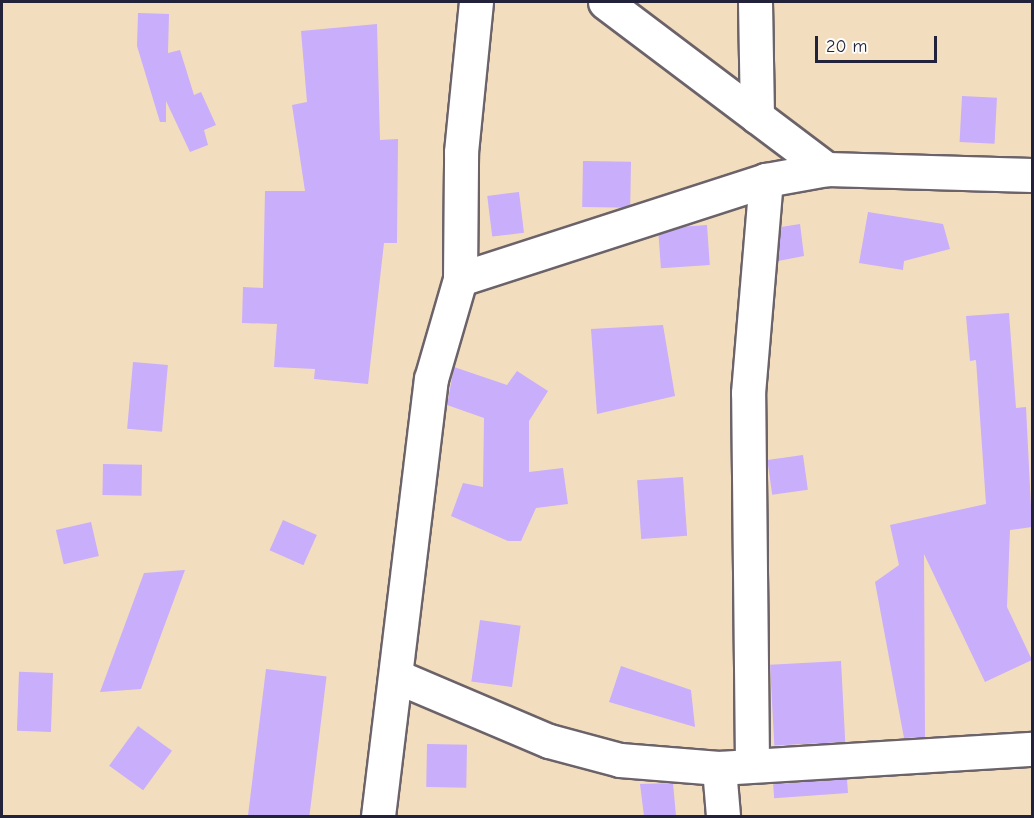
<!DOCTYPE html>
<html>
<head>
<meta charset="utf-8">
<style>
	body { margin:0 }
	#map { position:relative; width:1034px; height:818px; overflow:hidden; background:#f3ddbf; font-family:"Comic Neue",sans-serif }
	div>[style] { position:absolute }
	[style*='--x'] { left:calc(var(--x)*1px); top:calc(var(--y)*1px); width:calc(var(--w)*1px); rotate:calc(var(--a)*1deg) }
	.building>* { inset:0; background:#c8aefb; transform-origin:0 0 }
	.roads { filter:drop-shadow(2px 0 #6b6369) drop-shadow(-2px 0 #6b6369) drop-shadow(0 2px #6b6369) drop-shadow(0 -2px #6b6369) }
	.minor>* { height:33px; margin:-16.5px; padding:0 16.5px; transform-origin:16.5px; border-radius:16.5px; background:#fff }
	span { translate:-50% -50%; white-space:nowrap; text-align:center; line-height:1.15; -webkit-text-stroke:5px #fdfcf7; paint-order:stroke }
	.frame { position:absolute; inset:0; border:3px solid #22223b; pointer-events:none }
	.scale { position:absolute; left:815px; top:36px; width:122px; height:27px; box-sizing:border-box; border:3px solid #22223b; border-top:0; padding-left:8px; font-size:18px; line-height:21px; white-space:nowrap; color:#22223b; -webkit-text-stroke:4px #fdfcf7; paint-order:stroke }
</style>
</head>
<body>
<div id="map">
	<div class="building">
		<i style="clip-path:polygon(138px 13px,169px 14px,168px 53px,180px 50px,194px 95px,201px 92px,216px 125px,204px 130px,208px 145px,190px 152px,166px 101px,166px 122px,160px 122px,137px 46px)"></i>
		<i style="clip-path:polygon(377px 24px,380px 140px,398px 139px,397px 243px,384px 243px,368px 384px,314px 379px,315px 369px,274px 367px,277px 324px,242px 323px,243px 287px,263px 288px,265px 191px,305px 191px,292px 105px,307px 102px,301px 31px)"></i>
		<i style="left:962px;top:96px;width:35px;height:46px;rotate:3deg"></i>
		<i style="left:583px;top:161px;width:48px;height:46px;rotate:1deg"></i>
		<i style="left:519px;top:192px;width:41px;height:32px;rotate:83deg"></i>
		<i style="clip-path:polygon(868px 212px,943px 224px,950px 249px,904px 261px,903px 270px,859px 263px)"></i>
		<i style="clip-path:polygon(800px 224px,804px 256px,778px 261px,781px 227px)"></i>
		<i style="left:707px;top:225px;width:40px;height:49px;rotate:86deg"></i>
		<i style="clip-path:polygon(1009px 313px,1016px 408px,1026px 407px,1032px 527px,1010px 530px,1007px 607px,1032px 660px,985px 682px,924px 554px,925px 737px,904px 738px,875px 582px,899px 565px,890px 525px,986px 504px,976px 360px,970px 361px,966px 316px)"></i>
		<i style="clip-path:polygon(663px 325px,675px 396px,597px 414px,591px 329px)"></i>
		<i style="left:133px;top:362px;width:35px;height:67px;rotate:5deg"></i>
		<i style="clip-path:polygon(454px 367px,507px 385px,517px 371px,548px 391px,529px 421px,529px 472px,563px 468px,568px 504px,536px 508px,521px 541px,508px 541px,451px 516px,463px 483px,483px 487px,484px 418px,447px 405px)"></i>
		<i style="left:803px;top:455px;width:35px;height:36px;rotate:82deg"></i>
		<i style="left:103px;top:464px;width:39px;height:31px;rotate:1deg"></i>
		<i style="left:683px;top:477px;width:59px;height:46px;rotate:86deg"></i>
		<i style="left:283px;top:520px;width:37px;height:33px;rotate:24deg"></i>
		<i style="left:91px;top:522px;width:35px;height:36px;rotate:77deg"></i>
		<i style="clip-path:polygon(185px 570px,141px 689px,100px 692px,144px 573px)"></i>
		<i style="left:480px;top:620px;width:41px;height:62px;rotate:8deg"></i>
		<i style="left:841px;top:661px;width:81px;height:71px;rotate:87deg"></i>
		<i style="clip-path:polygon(621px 666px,691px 690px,695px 727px,609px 702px)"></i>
		<i style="left:266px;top:669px;width:61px;height:148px;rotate:7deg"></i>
		<i style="left:53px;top:673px;width:59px;height:34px;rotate:92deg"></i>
		<i style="left:138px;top:726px;width:42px;height:49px;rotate:36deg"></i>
		<i style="left:427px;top:744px;width:40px;height:43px;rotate:1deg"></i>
		<i style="left:847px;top:779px;width:14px;height:74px;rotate:86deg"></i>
		<i style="clip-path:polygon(673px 783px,676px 816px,644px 816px,640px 784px)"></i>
	</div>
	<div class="roads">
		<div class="minor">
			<i style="--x:605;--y:2;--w:278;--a:37"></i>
			<i style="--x:827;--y:169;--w:205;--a:1.7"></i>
			<i style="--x:755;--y:2;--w:115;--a:89"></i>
			<i style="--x:460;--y:279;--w:322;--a:-17.9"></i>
			<i style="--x:766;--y:180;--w:62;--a:-10.2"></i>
			<i style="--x:398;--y:677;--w:164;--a:23"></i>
			<i style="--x:549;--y:741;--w:73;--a:15"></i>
			<i style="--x:620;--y:760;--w:99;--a:4.6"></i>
			<i style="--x:719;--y:768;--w:314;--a:-3.5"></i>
			<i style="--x:752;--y:762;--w:369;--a:-90.6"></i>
			<i style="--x:748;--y:393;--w:214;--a:-85.2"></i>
			<i style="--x:719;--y:768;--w:48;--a:85.2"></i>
			<i style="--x:378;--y:816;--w:440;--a:-83.1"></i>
			<i style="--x:431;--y:379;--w:104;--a:-73.8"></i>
			<i style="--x:460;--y:279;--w:127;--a:-89.5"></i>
			<i style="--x:461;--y:152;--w:151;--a:-84.3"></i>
		</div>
	</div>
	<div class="frame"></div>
	<div class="scale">20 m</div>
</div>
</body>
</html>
